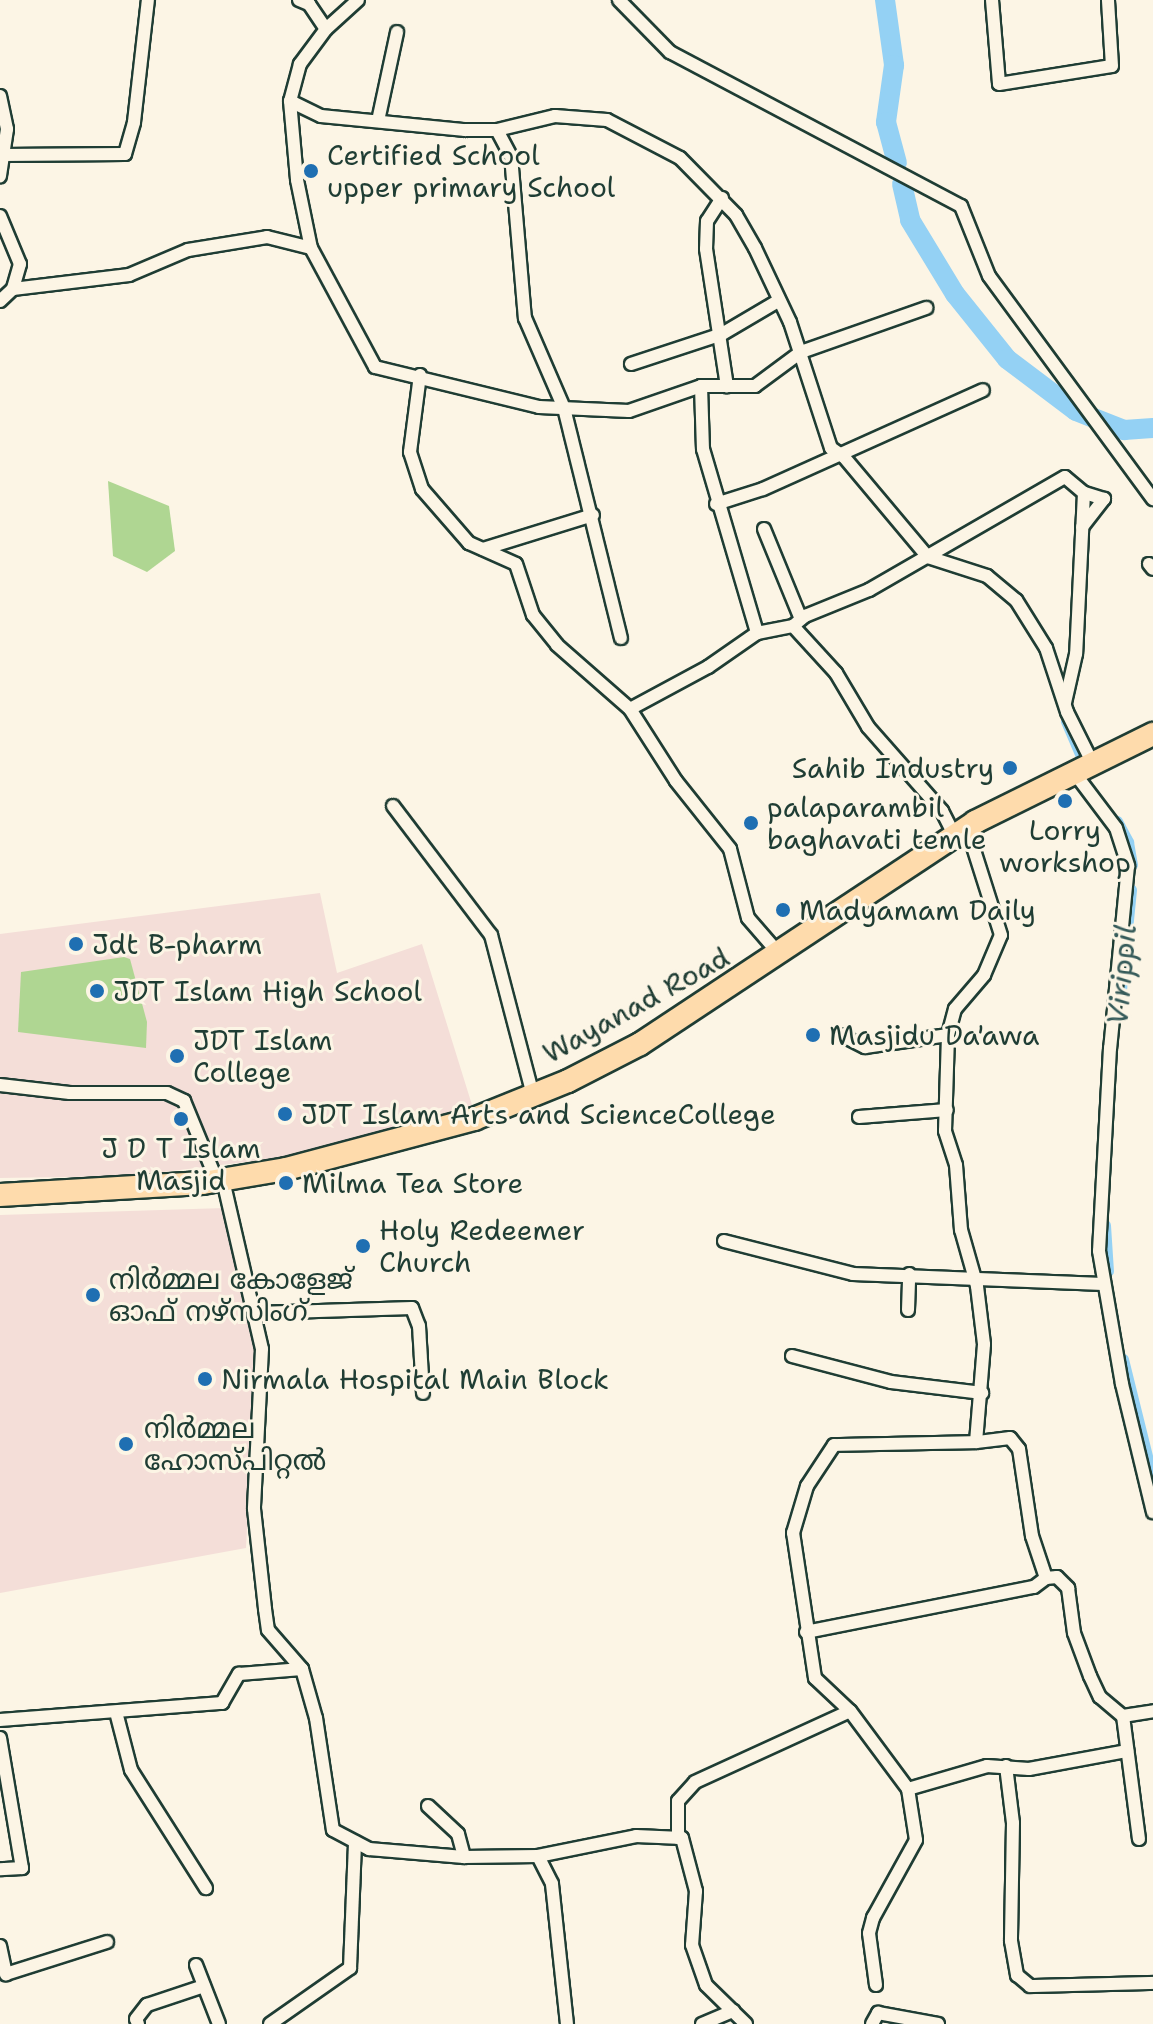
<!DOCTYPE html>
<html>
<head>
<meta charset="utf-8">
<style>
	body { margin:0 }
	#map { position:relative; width:1153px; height:2024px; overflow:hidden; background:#fcf5e5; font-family:"Shantell Sans","Noto Sans Malayalam",sans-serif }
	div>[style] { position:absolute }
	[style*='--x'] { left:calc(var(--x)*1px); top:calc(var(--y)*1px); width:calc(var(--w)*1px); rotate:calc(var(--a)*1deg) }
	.built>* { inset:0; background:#f4ded8 }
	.green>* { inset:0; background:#afd692 }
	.canal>* { height:11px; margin:-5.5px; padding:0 5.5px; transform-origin:5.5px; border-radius:5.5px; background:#94d1f4 }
	.river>* { height:20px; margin:-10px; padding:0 10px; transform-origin:10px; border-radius:10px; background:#94d1f4 }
	.roads { filter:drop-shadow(2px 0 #1f3d34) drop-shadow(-2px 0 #1f3d34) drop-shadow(0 2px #1f3d34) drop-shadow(0 -2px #1f3d34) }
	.street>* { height:12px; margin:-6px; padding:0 6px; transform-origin:6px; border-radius:6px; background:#fcf5e5 }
	.highway>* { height:22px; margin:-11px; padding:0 11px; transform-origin:11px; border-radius:11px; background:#fedbac }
	.dots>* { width:22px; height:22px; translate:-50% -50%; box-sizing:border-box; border:4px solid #fcf5e5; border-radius:50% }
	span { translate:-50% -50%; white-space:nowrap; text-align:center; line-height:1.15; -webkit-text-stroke:6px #fcf5e5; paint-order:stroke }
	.poi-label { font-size:28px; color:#1f3d34 }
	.left { translate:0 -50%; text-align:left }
	.right { translate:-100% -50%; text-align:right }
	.street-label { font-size:28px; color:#1f3d34 }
	.water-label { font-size:30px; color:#365b5a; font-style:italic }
</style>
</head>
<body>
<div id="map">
	<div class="built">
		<i style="clip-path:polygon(320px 893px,337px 973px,422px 944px,472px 1105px,371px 1139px,287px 1157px,130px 1176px,0 1178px,0 934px)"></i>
		<i style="clip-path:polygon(225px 1208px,257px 1339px,246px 1548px,0 1593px,0 1215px)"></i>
	</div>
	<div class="green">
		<i style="clip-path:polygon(108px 481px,169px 506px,175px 551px,147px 572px,113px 556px)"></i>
		<i style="clip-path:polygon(124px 957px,130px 959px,147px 1022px,146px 1048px,18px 1032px,21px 972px)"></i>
	</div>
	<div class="canal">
		<i style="--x:1066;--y:721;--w:36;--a:67"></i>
		<i style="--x:1117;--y:821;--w:24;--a:62"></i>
		<i style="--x:1128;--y:842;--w:23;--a:80"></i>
		<i style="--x:1120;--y:1000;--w:111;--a:-84.3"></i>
		<i style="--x:1105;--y:1225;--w:46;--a:86.3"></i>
		<i style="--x:1123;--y:1359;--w:125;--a:76.1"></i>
	</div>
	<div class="river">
		<i style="--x:885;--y:0;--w:66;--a:82.1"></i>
		<i style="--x:894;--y:65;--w:58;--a:98"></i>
		<i style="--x:886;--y:122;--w:42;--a:75"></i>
		<i style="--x:902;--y:184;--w:37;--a:77"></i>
		<i style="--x:910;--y:220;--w:87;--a:58.7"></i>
		<i style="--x:955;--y:294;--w:83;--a:51.3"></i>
		<i style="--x:1007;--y:359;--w:86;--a:37"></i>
		<i style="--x:1076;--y:411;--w:52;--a:21.6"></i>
		<i style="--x:1124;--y:430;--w:29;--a:-4"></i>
	</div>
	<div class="roads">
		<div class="street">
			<i style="--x:299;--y:0;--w:11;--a:22"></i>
			<i style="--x:309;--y:4;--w:30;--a:56"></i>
			<i style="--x:326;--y:29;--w:44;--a:126.6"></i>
			<i style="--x:300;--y:64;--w:38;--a:105"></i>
			<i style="--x:290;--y:101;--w:79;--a:84.9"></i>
			<i style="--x:297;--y:180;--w:69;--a:78.4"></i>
			<i style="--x:311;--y:248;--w:135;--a:61.7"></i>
			<i style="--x:375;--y:367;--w:169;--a:13.7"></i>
			<i style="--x:539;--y:407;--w:90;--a:2.5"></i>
			<i style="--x:629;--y:411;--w:76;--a:-19.1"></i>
			<i style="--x:701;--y:386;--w:54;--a:0"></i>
			<i style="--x:755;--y:386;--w:57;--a:-36.5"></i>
			<i style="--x:801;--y:352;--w:133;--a:-19.4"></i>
			<i style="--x:619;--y:0;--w:73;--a:45.6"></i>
			<i style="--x:670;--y:52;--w:329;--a:27.9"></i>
			<i style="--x:961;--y:206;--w:75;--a:68.2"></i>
			<i style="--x:989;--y:276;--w:277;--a:53.7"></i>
			<i style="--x:992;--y:0;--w:84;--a:85.2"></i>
			<i style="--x:999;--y:84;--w:114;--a:-9.1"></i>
			<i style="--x:1112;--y:66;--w:66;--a:-93.5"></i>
			<i style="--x:326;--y:29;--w:43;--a:-42.2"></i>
			<i style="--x:0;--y:96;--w:34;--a:78"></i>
			<i style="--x:7;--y:129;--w:48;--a:98.5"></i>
			<i style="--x:290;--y:101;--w:34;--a:26"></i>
			<i style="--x:321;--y:116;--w:145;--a:5.6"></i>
			<i style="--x:465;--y:130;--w:32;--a:0"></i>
			<i style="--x:497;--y:130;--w:60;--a:-13.6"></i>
			<i style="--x:555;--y:116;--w:52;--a:4.4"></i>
			<i style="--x:607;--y:120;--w:82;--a:27.5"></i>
			<i style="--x:680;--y:158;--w:80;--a:45.5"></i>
			<i style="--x:736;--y:215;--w:38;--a:60"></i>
			<i style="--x:755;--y:248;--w:82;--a:64.7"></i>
			<i style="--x:790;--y:322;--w:133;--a:72"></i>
			<i style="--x:831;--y:448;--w:16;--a:35"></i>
			<i style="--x:844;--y:457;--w:131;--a:50"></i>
			<i style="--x:928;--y:557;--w:62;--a:17.9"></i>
			<i style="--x:987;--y:576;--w:38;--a:40"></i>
			<i style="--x:1016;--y:600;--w:57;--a:58"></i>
			<i style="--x:1046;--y:648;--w:67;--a:71.8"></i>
			<i style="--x:1067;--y:712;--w:56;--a:63.4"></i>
			<i style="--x:378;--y:121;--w:91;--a:-77.9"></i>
			<i style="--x:497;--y:130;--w:30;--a:62"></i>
			<i style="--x:511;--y:156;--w:163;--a:85.1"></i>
			<i style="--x:525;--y:318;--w:98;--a:66.6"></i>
			<i style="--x:564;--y:408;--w:237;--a:76.1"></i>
			<i style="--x:3;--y:155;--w:122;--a:-0.5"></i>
			<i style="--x:125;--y:154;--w:33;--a:-74"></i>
			<i style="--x:134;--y:122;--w:123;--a:-83.5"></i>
			<i style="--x:722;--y:198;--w:27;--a:123"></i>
			<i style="--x:707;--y:221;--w:28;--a:92"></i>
			<i style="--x:706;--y:249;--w:139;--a:81.3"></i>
			<i style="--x:0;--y:216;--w:52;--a:67.4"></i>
			<i style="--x:20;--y:264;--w:26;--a:106"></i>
			<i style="--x:13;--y:289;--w:117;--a:-6.9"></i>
			<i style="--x:129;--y:275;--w:64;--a:-23"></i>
			<i style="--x:188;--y:250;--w:80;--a:-9.3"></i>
			<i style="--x:267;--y:237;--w:45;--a:14"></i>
			<i style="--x:0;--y:301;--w:18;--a:-43"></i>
			<i style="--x:631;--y:364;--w:96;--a:-18.2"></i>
			<i style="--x:722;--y:334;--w:65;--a:-30.5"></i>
			<i style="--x:420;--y:375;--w:78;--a:97.4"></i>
			<i style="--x:410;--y:452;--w:39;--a:72"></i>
			<i style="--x:422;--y:489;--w:72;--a:49"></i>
			<i style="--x:469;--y:543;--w:51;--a:24.1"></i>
			<i style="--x:516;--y:564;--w:54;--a:71.6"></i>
			<i style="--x:533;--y:615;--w:38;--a:51"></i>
			<i style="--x:557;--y:645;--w:97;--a:41.2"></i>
			<i style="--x:630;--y:709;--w:85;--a:57.4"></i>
			<i style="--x:676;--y:781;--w:87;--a:51.5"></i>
			<i style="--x:730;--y:849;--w:71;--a:75.4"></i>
			<i style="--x:748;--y:918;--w:49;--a:49.1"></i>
			<i style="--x:701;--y:386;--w:63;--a:88.2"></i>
			<i style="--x:703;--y:449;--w:192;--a:73.6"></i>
			<i style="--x:716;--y:504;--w:49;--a:-17.7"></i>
			<i style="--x:763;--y:489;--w:241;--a:-24.2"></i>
			<i style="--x:1082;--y:527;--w:36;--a:-52"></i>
			<i style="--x:1104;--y:499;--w:21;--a:-163"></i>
			<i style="--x:764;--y:529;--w:97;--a:67.7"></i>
			<i style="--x:483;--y:549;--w:115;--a:-17.2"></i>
			<i style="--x:1149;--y:564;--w:6;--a:51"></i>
			<i style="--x:793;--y:626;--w:16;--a:-40"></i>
			<i style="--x:805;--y:616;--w:69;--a:-22.1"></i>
			<i style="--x:869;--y:590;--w:226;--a:-30"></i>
			<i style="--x:1065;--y:477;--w:25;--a:40"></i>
			<i style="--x:1084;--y:493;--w:161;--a:92.8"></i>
			<i style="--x:1076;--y:654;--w:50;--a:102.7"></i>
			<i style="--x:793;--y:626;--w:64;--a:47.5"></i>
			<i style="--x:836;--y:673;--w:63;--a:59.3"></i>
			<i style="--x:868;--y:727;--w:112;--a:48.6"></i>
			<i style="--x:942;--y:811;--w:28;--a:63"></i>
			<i style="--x:630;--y:709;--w:89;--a:-28.3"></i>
			<i style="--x:708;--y:667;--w:60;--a:-34.8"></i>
			<i style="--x:757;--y:633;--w:37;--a:-11"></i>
			<i style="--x:1073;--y:771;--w:71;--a:53"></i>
			<i style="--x:1116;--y:828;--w:40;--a:72"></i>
			<i style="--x:1128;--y:866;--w:183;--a:95.6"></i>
			<i style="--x:1110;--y:1048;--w:203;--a:93.1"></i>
			<i style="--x:1099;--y:1251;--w:135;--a:80.2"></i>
			<i style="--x:1122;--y:1384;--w:132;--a:76.4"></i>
			<i style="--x:393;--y:806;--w:162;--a:52.8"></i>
			<i style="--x:491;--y:935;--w:165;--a:75.3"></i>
			<i style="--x:841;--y:1035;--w:27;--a:27"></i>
			<i style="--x:865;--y:1047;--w:84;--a:-8.2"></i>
			<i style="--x:0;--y:1085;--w:70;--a:6.5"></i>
			<i style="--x:70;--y:1093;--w:97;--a:0"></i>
			<i style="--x:167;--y:1093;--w:19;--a:25"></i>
			<i style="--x:184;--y:1101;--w:87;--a:67.6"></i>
			<i style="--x:859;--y:1117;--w:88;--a:-4.5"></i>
			<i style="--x:223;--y:1180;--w:173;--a:77"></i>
			<i style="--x:262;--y:1349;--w:160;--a:92.9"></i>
			<i style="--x:254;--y:1509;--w:101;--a:83.7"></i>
			<i style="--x:265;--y:1609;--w:21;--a:82"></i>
			<i style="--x:268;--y:1630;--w:52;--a:48.9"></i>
			<i style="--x:302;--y:1669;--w:51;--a:74.1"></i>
			<i style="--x:316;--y:1718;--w:113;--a:81.4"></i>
			<i style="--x:333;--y:1830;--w:41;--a:27.8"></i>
			<i style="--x:369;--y:1849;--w:95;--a:4.8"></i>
			<i style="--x:464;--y:1857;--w:74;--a:-0.8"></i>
			<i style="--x:538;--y:1856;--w:100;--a:-11.5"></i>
			<i style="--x:636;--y:1836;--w:46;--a:2.5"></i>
			<i style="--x:682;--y:1838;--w:55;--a:75.2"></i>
			<i style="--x:696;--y:1891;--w:54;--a:94.2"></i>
			<i style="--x:692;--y:1945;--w:42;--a:70.7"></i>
			<i style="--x:706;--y:1985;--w:56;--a:44.3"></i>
			<i style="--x:724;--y:1241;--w:133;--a:14.3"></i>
			<i style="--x:853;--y:1274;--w:250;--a:2.3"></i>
			<i style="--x:908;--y:1310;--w:36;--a:-88"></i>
			<i style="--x:256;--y:1313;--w:156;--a:-1.8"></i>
			<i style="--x:412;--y:1308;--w:19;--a:69"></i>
			<i style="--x:419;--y:1326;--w:67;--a:86.6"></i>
			<i style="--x:792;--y:1356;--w:102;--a:14.7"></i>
			<i style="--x:891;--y:1382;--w:92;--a:6.9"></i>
			<i style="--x:1046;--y:1578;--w:11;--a:-5"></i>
			<i style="--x:1057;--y:1577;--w:16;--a:45"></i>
			<i style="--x:1068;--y:1588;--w:45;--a:82.4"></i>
			<i style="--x:1074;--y:1633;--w:46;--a:69.6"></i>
			<i style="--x:1090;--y:1676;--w:23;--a:65"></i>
			<i style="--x:1100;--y:1697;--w:30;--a:40"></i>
			<i style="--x:1123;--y:1716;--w:124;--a:82.6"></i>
			<i style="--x:806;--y:1632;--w:232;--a:-11.2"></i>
			<i style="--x:1034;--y:1587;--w:15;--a:-37"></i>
			<i style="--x:1046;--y:1578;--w:44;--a:-108.4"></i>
			<i style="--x:1032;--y:1536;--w:88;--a:-98.5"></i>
			<i style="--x:1019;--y:1449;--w:14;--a:-129"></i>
			<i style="--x:1010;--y:1438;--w:34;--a:173"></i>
			<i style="--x:976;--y:1442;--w:98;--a:-85.3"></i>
			<i style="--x:984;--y:1344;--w:58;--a:-96.9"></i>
			<i style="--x:977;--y:1286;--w:58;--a:-105.9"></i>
			<i style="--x:961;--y:1230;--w:65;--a:-94.4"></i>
			<i style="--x:956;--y:1165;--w:36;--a:-108"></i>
			<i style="--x:945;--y:1131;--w:96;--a:-88.2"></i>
			<i style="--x:948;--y:1035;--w:27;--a:-75"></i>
			<i style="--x:955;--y:1009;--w:45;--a:-49.5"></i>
			<i style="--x:984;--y:975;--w:43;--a:-67"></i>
			<i style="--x:1001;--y:935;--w:112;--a:-107.6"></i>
			<i style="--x:116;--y:1712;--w:60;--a:75.5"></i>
			<i style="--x:131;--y:1770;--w:140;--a:57.6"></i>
			<i style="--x:1123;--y:1716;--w:30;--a:-9"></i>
			<i style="--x:0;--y:1720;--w:223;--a:-4.4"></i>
			<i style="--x:222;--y:1703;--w:34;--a:-60"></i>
			<i style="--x:239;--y:1674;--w:63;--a:-4.5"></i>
			<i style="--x:0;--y:1738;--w:132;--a:80.4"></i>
			<i style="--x:22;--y:1868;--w:22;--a:177"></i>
			<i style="--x:1006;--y:1766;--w:57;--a:83"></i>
			<i style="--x:1013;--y:1823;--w:118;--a:91"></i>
			<i style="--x:1011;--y:1941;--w:35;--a:80"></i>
			<i style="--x:1017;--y:1975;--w:17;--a:40"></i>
			<i style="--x:1030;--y:1986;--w:123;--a:-1.4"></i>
			<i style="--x:908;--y:1789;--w:82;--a:-16.2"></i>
			<i style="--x:987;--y:1766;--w:42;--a:4.1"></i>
			<i style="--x:1029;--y:1769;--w:100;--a:-10.4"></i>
			<i style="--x:428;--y:1806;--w:41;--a:43"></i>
			<i style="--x:458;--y:1834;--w:24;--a:75"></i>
			<i style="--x:678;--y:1838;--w:37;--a:-90"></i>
			<i style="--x:678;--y:1801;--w:25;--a:-48"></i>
			<i style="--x:695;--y:1782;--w:170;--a:-24.6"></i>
			<i style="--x:538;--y:1856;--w:31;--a:63"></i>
			<i style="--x:552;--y:1884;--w:141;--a:83.9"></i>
			<i style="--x:0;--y:1946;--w:29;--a:78"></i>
			<i style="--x:6;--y:1974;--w:106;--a:-17.6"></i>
			<i style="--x:196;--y:1965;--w:63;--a:68.7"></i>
			<i style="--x:876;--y:1985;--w:52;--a:-97.7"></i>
			<i style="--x:869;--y:1933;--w:16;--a:-75"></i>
			<i style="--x:873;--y:1918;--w:89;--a:-61.1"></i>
			<i style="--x:916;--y:1840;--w:52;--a:-98.9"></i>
			<i style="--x:908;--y:1789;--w:97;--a:-126.6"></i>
			<i style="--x:850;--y:1711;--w:48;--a:-136.7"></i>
			<i style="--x:815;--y:1678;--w:147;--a:-98.6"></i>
			<i style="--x:793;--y:1533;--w:49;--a:-73.4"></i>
			<i style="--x:807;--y:1486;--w:49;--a:-56.6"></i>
			<i style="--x:834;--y:1445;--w:142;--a:-1.2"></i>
			<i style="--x:138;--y:2024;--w:5;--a:-112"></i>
			<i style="--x:136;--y:2019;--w:18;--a:-52"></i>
			<i style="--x:147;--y:2005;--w:60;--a:-18.4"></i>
			<i style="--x:270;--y:2024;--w:98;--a:-35"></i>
			<i style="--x:350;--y:1968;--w:126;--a:-87.7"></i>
			<i style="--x:702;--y:2024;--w:34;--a:-23"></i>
			<i style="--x:872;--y:2024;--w:13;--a:-61"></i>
			<i style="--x:878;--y:2013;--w:61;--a:10.4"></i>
		</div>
		<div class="highway">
			<i style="--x:0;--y:1195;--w:203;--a:-3.4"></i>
			<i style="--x:203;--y:1183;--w:84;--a:-9.6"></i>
			<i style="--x:286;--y:1169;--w:195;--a:-14.9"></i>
			<i style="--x:474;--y:1119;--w:101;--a:-22"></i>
			<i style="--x:568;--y:1081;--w:81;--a:-27.2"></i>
			<i style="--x:640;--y:1044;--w:402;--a:-33.5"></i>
			<i style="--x:975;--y:822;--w:199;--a:-26.3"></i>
		</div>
	</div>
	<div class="dots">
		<i style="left:311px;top:171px;background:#1f6fb2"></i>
		<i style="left:1010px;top:768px;background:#1f6fb2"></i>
		<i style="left:1065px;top:801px;background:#1f6fb2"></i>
		<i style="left:751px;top:823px;background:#1f6fb2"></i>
		<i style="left:783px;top:910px;background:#1f6fb2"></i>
		<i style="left:76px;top:944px;background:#1f6fb2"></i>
		<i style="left:97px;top:991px;background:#1f6fb2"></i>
		<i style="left:813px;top:1035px;background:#1f6fb2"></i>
		<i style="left:177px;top:1056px;background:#1f6fb2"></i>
		<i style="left:285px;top:1114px;background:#1f6fb2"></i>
		<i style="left:181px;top:1119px;background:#1f6fb2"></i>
		<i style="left:286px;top:1183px;background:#1f6fb2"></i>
		<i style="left:363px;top:1246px;background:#1f6fb2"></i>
		<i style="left:93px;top:1295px;background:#1f6fb2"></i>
		<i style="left:205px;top:1379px;background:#1f6fb2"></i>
		<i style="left:126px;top:1444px;background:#1f6fb2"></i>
	</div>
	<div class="poi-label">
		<span class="left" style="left:327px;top:171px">Certified School<br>upper primary School</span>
		<span class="right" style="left:994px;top:768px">Sahib Industry</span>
		<span class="left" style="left:767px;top:823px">palaparambil<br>baghavati temle</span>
		<span style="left:1065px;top:846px">Lorry<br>workshop</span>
		<span class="left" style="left:799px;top:910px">Madyamam Daily</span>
		<span class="left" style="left:92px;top:944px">Jdt B-pharm</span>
		<span class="left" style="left:113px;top:991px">JDT Islam High School</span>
		<span class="left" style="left:829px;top:1035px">Masjidu Da'awa</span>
		<span class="left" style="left:193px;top:1056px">JDT Islam<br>College</span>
		<span class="left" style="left:301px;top:1114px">JDT Islam Arts and ScienceCollege</span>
		<span style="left:181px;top:1164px">J D T Islam<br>Masjid</span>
		<span class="left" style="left:302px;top:1183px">Milma Tea Store</span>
		<span class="left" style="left:379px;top:1246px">Holy Redeemer<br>Church</span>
		<span class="left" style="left:109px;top:1295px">നിർമ്മല കോളേജ്<br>ഓഫ് നഴ്സിംഗ്</span>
		<span class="left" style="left:221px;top:1379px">Nirmala Hospital Main Block</span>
		<span class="left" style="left:144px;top:1444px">നിർമ്മല<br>ഹോസ്പിറ്റൽ</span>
	</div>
	<div class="street-label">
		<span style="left:636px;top:1005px;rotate:-29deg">Wayanad Road</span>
	</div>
	<div class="water-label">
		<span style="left:1122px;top:975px;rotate:-85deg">Virippil</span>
	</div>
</div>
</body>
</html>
